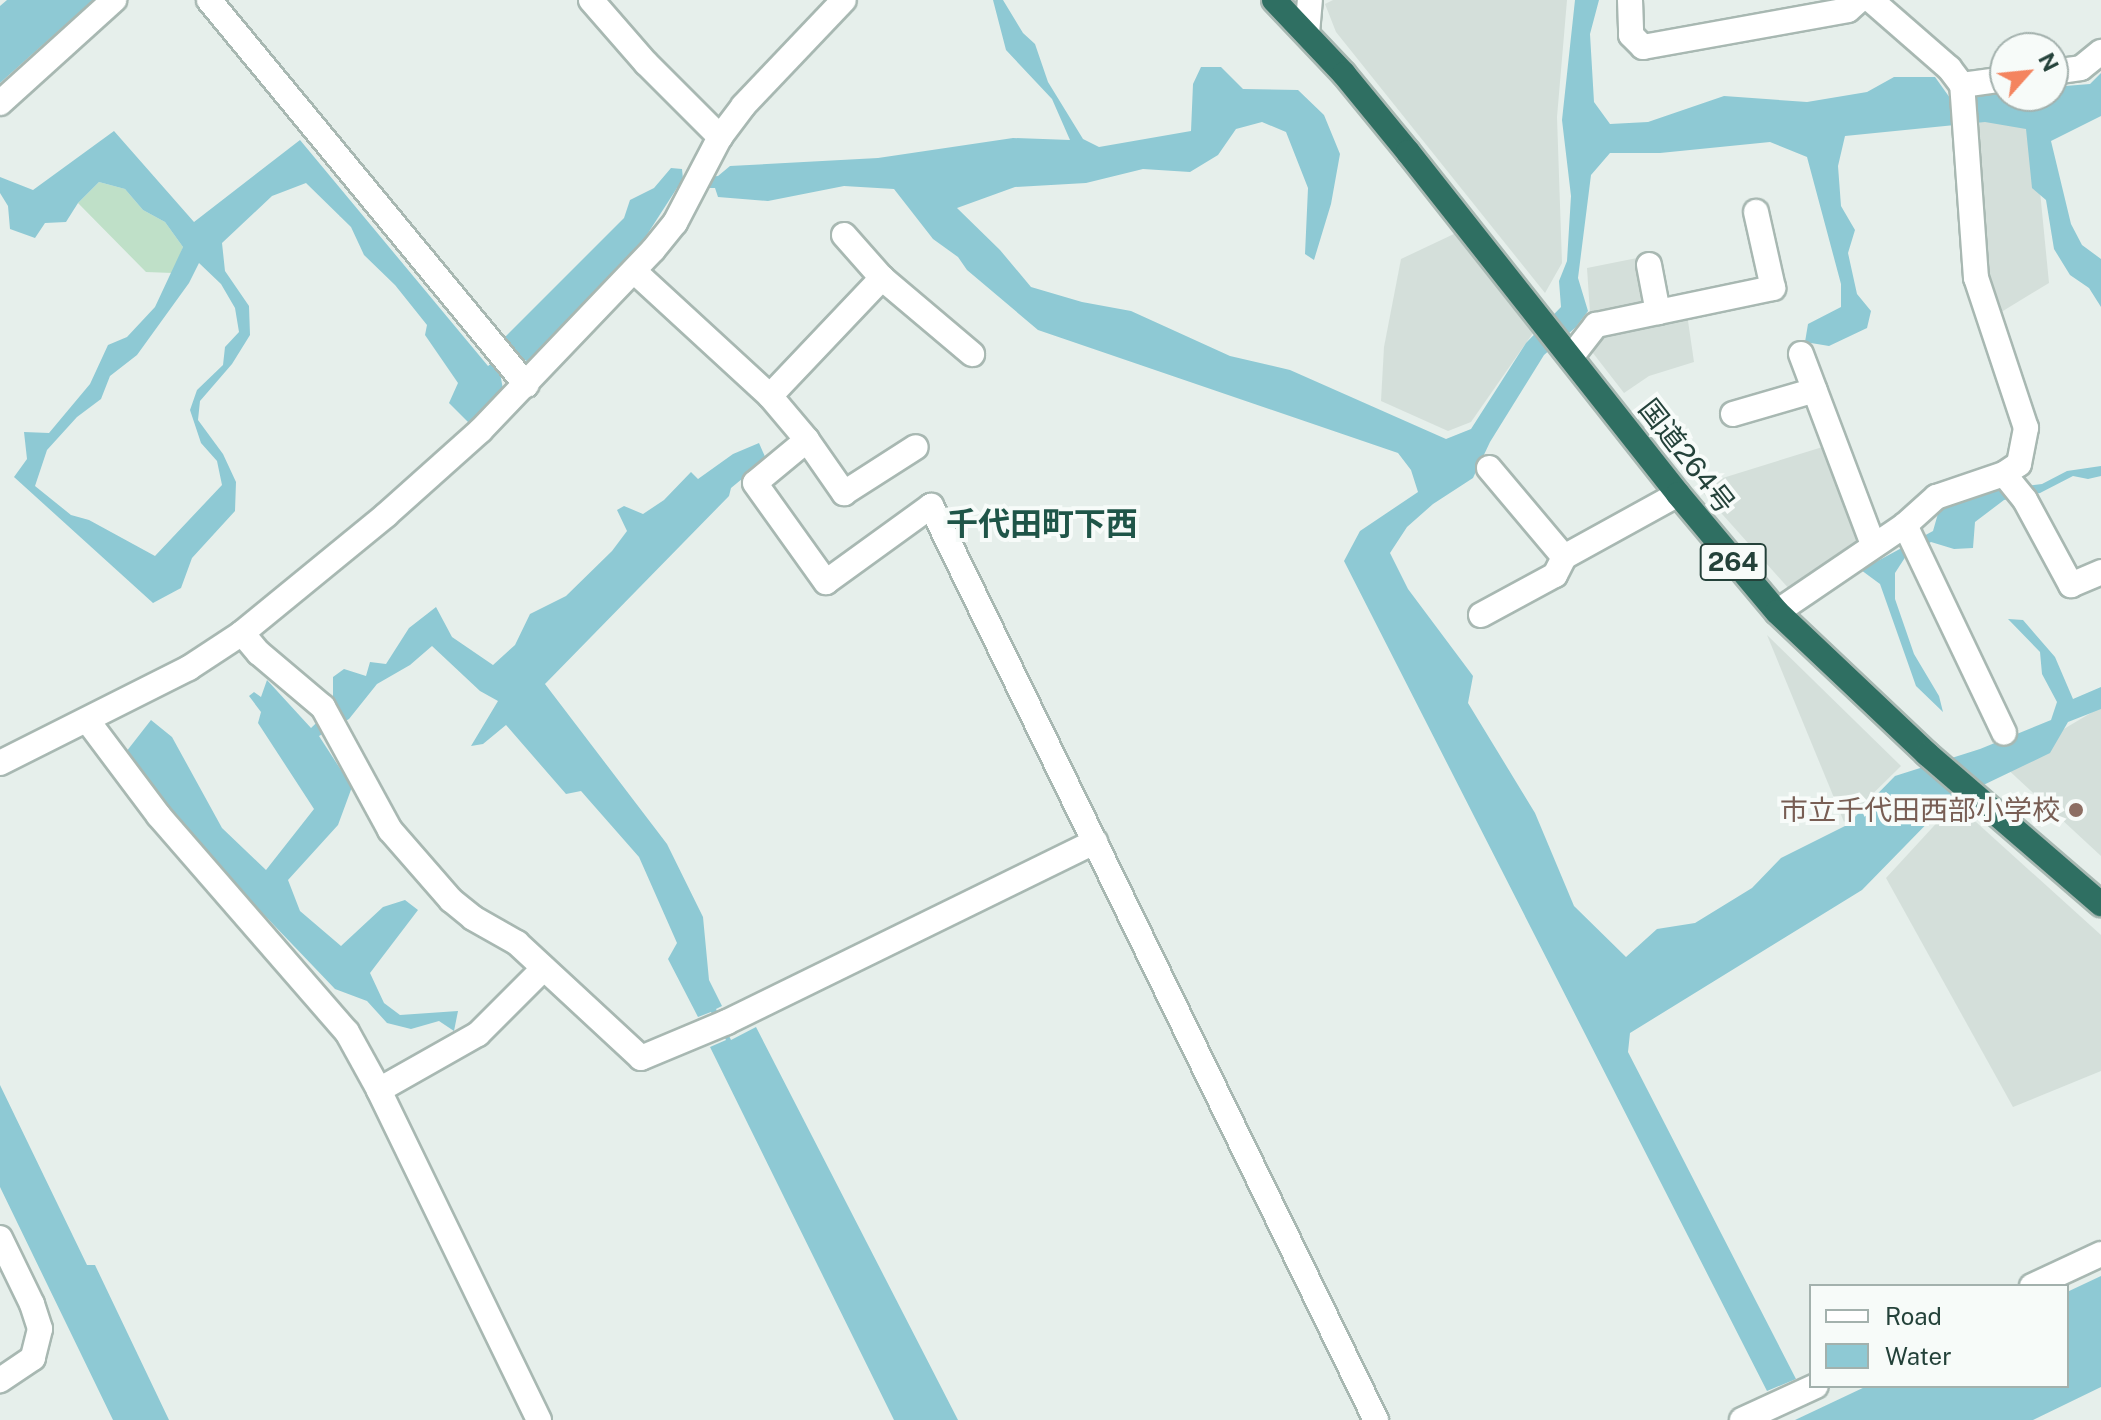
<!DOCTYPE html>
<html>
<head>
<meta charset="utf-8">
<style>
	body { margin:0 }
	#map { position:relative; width:2101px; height:1420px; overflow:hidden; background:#e6efeb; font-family:"Public Sans","Noto Sans JP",sans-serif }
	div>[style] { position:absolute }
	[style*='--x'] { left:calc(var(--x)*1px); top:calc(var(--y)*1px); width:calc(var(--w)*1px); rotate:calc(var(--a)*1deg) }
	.built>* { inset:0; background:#d4dfda }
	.green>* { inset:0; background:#bfe0c8 }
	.water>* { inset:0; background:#8ec9d4 }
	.roads { filter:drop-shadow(2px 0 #a8b8b2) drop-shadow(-2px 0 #a8b8b2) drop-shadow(0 2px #a8b8b2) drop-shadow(0 -2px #a8b8b2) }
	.minor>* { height:24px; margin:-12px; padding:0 12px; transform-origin:12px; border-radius:12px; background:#fff }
	.highway>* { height:24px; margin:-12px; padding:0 12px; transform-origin:12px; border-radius:12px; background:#2f6f62 }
	.dots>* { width:22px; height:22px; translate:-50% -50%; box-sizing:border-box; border:4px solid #f7fbf9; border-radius:50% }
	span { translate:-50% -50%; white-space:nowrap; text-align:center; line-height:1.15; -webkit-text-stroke:8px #f7fbf9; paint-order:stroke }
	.shield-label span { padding:2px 6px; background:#f7fbf9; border:2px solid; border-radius:6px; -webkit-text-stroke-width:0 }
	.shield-label { font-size:26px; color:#24423a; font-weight:700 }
	.street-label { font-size:28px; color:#24423a }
	.education-label { font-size:28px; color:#785e54 }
	.right { translate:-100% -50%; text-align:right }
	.quarter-label { font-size:32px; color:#1f5548; font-weight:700 }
	.legend { position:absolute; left:1809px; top:1284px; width:260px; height:104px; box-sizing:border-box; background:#f7fbf9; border:2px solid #a3b1ad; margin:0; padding:10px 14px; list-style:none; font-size:24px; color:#24423a }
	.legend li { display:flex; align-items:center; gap:16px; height:40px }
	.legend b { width:40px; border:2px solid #a3b1ad }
	.north { position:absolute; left:1989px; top:32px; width:80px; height:80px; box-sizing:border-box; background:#f7fbf9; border:2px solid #a3b1ad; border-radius:50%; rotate:63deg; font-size:22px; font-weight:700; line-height:32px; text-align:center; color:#24423a }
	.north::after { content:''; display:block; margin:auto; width:28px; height:36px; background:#f4845f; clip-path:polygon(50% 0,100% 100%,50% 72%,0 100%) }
</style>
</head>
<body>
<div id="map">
	<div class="built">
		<i style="clip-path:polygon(1333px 0,1567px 0,1557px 117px,1562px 263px,1545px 293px,1336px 32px,1325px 4px)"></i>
		<i style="clip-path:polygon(1974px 118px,2033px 120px,2049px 283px,1998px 314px,1984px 276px)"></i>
		<i style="clip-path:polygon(1456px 233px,1533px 333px,1471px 422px,1448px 431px,1381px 401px,1384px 347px,1401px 259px)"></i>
		<i style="clip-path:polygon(1642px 257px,1654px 321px,1687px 314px,1694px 362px,1649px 376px,1624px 393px,1579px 335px,1590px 313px,1587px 268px)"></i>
		<i style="clip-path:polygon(1829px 445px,1864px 542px,1791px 591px,1697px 486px)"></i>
		<i style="clip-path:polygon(1767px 635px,1901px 766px,1844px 822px)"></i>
		<i style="clip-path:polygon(2101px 707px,2101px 856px,2003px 765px)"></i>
		<i style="clip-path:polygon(1955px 803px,2101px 935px,2101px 1071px,2013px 1107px,1886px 878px)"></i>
	</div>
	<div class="green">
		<i style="clip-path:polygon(99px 182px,125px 189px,143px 210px,165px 222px,183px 247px,173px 273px,146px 272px,78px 203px)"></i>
	</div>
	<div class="water">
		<i style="clip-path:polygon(7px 0,93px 0,0 83px,0 6px)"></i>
		<i style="clip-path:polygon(evenodd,993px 0,1003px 0,1023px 33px,1035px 44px,1048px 82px,1083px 139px,1099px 147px,1191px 131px,1193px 84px,1201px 67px,1221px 67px,1243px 89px,1298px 90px,1324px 115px,1340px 154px,1331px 204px,1314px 260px,1305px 254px,1308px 188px,1286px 132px,1262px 122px,1236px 129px,1218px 155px,1190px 172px,1143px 169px,1086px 183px,1015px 187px,957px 208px,1000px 250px,1031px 287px,1082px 302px,1131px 311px,1230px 356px,1290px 370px,1446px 439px,1471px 429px,1526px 343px,1561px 307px,1559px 281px,1567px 261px,1571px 196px,1562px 120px,1575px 0,1599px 0,1590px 34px,1594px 102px,1610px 124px,1648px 122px,1724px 96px,1807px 102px,1867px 92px,1894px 77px,1935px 77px,1950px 98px,2005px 92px,2005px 96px,2053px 96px,2053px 87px,2090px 84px,2101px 73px,2101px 116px,2051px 141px,2071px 224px,2082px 245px,2101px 259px,2101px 307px,2089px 288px,2070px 275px,2054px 249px,2046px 200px,2032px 188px,2026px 129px,1985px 122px,1845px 136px,1838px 166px,1841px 206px,1855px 230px,1848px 253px,1857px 294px,1871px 311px,1867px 328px,1829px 346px,1805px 342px,1808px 324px,1841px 307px,1841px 284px,1807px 157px,1770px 142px,1660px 153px,1610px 153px,1591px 175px,1578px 278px,1588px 311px,1576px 327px,1544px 355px,1490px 442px,1473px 478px,1433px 504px,1407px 527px,1390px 553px,1408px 589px,1473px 676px,1468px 703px,1535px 813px,1574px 906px,1626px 957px,1657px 929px,1695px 923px,1752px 888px,1781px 858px,1847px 825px,1895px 776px,1980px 749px,2051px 720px,2057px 702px,2042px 674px,2040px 652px,2008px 619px,2023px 620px,2055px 657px,2073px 699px,2101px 687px,2101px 709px,2068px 722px,2050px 753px,1948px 802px,1862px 890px,1630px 1033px,1628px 1052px,1796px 1379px,1767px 1391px,1344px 561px,1360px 531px,1418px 492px,1411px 470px,1398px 453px,1038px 330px,967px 270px,958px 257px,933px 239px,894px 189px,844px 186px,768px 201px,718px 197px,715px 188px,677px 188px,641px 244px,527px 361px,515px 356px,499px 368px,503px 389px,469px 423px,449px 403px,458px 383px,425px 335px,427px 325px,395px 285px,364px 255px,351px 227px,306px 183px,272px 196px,222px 243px,225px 271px,249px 306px,250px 335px,232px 364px,200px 401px,198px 420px,223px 454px,236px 482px,235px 511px,192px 558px,181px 588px,153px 603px,14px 477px,27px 459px,24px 432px,49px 433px,90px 384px,108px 345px,127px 337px,155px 307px,183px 247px,165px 222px,143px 210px,125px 189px,99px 182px,78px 203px,66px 222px,45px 223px,35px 238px,10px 229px,8px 206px,0 193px,0 177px,33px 190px,114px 131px,194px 222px,300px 140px,488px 366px,510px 349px,505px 337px,624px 218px,630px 200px,654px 188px,671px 168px,682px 169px,683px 179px,718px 176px,730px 166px,878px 158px,1013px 138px,1070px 140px,1052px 99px,1006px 50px,993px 0,199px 263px,221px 284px,235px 308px,239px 332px,225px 347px,223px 365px,197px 390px,190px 410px,201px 443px,217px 461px,222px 485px,155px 556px,89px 520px,71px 515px,35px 486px,47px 450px,77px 417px,101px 399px,110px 376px,137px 355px,189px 283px,199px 263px)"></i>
		<i style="clip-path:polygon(759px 443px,766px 459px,731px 488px,729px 496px,545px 684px,667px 844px,703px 917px,709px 980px,722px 1006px,716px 1009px,731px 1040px,756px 1027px,958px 1420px,894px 1420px,710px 1047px,726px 1040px,711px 1012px,698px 1017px,668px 959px,677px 943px,639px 857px,581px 791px,566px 794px,506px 725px,483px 744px,471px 746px,498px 701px,480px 691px,432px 646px,410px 665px,377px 684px,349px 719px,319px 736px,352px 787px,338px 825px,288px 880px,300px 911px,341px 946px,383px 907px,405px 900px,418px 910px,370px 973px,384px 1003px,400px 1015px,458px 1011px,454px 1031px,439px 1021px,411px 1029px,387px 1023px,367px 1001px,335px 989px,208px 856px,126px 752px,151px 720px,172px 737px,222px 828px,266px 870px,314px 809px,258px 723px,261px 712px,249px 696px,254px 692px,261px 697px,267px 680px,311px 728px,333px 707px,333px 677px,344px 669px,366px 676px,370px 662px,386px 664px,409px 628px,436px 607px,452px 637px,493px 665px,515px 645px,530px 614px,566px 596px,612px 551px,627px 531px,617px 510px,624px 506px,643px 514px,664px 500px,691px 472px,698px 479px,733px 454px)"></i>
		<i style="clip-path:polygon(2101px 466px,2101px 476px,2088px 479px,2073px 476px,2040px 493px,2004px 500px,1975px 522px,1973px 548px,1954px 549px,1931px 542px,1906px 556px,1895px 573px,1895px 599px,1914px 654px,1939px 696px,1943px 712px,1916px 686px,1880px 584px,1861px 570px,1933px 531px,1939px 510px,1970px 493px,2042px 484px,2067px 471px)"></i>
		<i style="clip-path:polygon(0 1085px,87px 1265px,95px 1265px,169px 1420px,113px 1420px,0 1187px)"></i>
		<i style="clip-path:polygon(2101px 1276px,2101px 1387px,2033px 1420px,1795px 1420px,1867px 1386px,2067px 1386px,2067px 1292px)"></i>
	</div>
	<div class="roads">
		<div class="minor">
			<i style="--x:209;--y:0;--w:499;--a:50.5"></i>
			<i style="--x:591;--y:0;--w:84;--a:48.9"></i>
			<i style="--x:646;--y:63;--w:105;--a:45"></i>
			<i style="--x:1630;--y:0;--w:35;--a:88"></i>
			<i style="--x:1631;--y:35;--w:17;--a:45"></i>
			<i style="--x:1643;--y:47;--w:208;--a:-10.2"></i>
			<i style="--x:1848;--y:10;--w:15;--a:-42"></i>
			<i style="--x:1307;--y:33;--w:33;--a:-85"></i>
			<i style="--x:2053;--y:72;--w:28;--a:-8"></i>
			<i style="--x:2081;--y:68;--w:26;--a:-39"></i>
			<i style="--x:1962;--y:85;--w:43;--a:-7.9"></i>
			<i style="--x:0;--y:103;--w:154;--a:-42.1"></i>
			<i style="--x:844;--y:235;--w:57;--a:48.5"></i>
			<i style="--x:882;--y:278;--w:118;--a:40.2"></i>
			<i style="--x:1649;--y:265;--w:48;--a:79.2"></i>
			<i style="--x:634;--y:271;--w:185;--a:42.6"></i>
			<i style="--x:770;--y:396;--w:57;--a:49.9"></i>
			<i style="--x:807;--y:440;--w:65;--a:55.1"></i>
			<i style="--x:844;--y:493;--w:85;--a:-32.6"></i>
			<i style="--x:1801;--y:354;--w:204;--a:69.3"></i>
			<i style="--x:1571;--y:357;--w:41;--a:-52"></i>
			<i style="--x:1596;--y:325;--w:181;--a:-11.8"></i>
			<i style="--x:1773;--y:288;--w:78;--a:-102.6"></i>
			<i style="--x:770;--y:396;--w:163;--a:-46.5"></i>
			<i style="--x:1733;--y:414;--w:85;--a:-16.3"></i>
			<i style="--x:807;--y:440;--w:67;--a:140.4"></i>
			<i style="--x:755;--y:483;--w:122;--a:54.4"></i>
			<i style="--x:826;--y:582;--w:130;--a:-35.9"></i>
			<i style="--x:931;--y:506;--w:1017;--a:64.04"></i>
			<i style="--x:1489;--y:468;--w:116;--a:49.9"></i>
			<i style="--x:2004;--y:474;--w:33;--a:51"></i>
			<i style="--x:2025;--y:500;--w:97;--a:61.6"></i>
			<i style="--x:2071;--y:585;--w:33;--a:-23"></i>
			<i style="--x:1905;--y:525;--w:230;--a:64.5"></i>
			<i style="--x:1777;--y:612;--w:155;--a:-34.2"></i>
			<i style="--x:1905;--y:525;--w:42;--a:-42.1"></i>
			<i style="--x:1936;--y:497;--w:72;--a:-18.7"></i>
			<i style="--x:2004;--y:474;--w:18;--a:-34"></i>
			<i style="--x:2019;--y:464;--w:37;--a:-79"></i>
			<i style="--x:2026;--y:428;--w:158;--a:-108.4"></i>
			<i style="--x:1976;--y:278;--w:194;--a:-94.1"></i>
			<i style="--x:1962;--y:85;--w:21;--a:-127"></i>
			<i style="--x:1949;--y:68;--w:103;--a:-138.9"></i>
			<i style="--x:1481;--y:615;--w:84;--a:-28.4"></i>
			<i style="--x:1555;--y:575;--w:20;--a:-63"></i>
			<i style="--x:1564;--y:557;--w:130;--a:-28.9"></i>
			<i style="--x:242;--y:633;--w:26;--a:50"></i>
			<i style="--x:259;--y:653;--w:84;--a:40.2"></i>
			<i style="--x:323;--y:707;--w:140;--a:61.4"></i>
			<i style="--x:390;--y:830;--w:93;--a:48.9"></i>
			<i style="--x:451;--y:900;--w:28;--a:39"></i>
			<i style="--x:473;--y:918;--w:51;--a:29.6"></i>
			<i style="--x:517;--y:943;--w:169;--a:42.8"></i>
			<i style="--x:641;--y:1058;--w:93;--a:-22.7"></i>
			<i style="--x:727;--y:1022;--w:410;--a:-26.1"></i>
			<i style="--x:87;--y:720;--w:120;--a:53.1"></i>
			<i style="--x:159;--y:816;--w:286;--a:49"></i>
			<i style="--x:347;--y:1032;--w:66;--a:61.1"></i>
			<i style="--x:0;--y:763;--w:212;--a:-26.7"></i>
			<i style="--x:189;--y:668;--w:64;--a:-33.4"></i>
			<i style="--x:242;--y:633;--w:186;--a:-39.3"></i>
			<i style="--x:386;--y:515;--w:126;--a:-41.8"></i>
			<i style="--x:480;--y:431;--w:250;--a:-46.3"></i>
			<i style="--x:653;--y:250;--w:35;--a:-51"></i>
			<i style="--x:675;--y:223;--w:97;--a:-62.4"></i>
			<i style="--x:720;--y:137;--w:39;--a:-53"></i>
			<i style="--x:743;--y:106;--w:146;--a:-46.4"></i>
			<i style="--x:0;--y:1238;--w:73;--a:64.1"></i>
			<i style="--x:32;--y:1304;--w:26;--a:72"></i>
			<i style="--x:40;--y:1329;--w:30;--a:104"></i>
			<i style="--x:33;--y:1358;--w:40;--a:146"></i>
			<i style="--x:2032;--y:1286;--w:76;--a:-24.9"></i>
			<i style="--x:539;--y:1420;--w:367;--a:-115.9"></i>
			<i style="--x:379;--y:1090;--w:114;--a:-29.5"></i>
			<i style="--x:478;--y:1034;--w:93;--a:-45"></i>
			<i style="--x:1742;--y:1420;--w:81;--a:-24.7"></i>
		</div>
		<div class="highway">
			<i style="--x:1274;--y:0;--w:102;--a:46.6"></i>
			<i style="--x:1344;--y:74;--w:101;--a:50.6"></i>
			<i style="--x:1408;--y:152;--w:436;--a:51.7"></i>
			<i style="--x:1678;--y:494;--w:154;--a:50"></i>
			<i style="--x:1777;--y:612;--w:207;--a:43.4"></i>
			<i style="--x:1927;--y:754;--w:230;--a:40.8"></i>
		</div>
	</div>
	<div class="dots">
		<i style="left:2076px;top:810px;background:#8d6e63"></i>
	</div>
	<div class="shield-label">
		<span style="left:1733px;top:562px">264</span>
	</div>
	<div class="street-label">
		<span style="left:1687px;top:456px;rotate:52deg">国道264号</span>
	</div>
	<div class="education-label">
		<span class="right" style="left:2060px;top:810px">市立千代田西部小学校</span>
	</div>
	<div class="quarter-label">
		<span style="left:1042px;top:524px">千代田町下西</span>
	</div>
	<ul class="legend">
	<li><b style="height:10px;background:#fff"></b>Road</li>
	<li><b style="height:22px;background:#8ec9d4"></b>Water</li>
	</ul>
	<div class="north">N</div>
</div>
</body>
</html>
